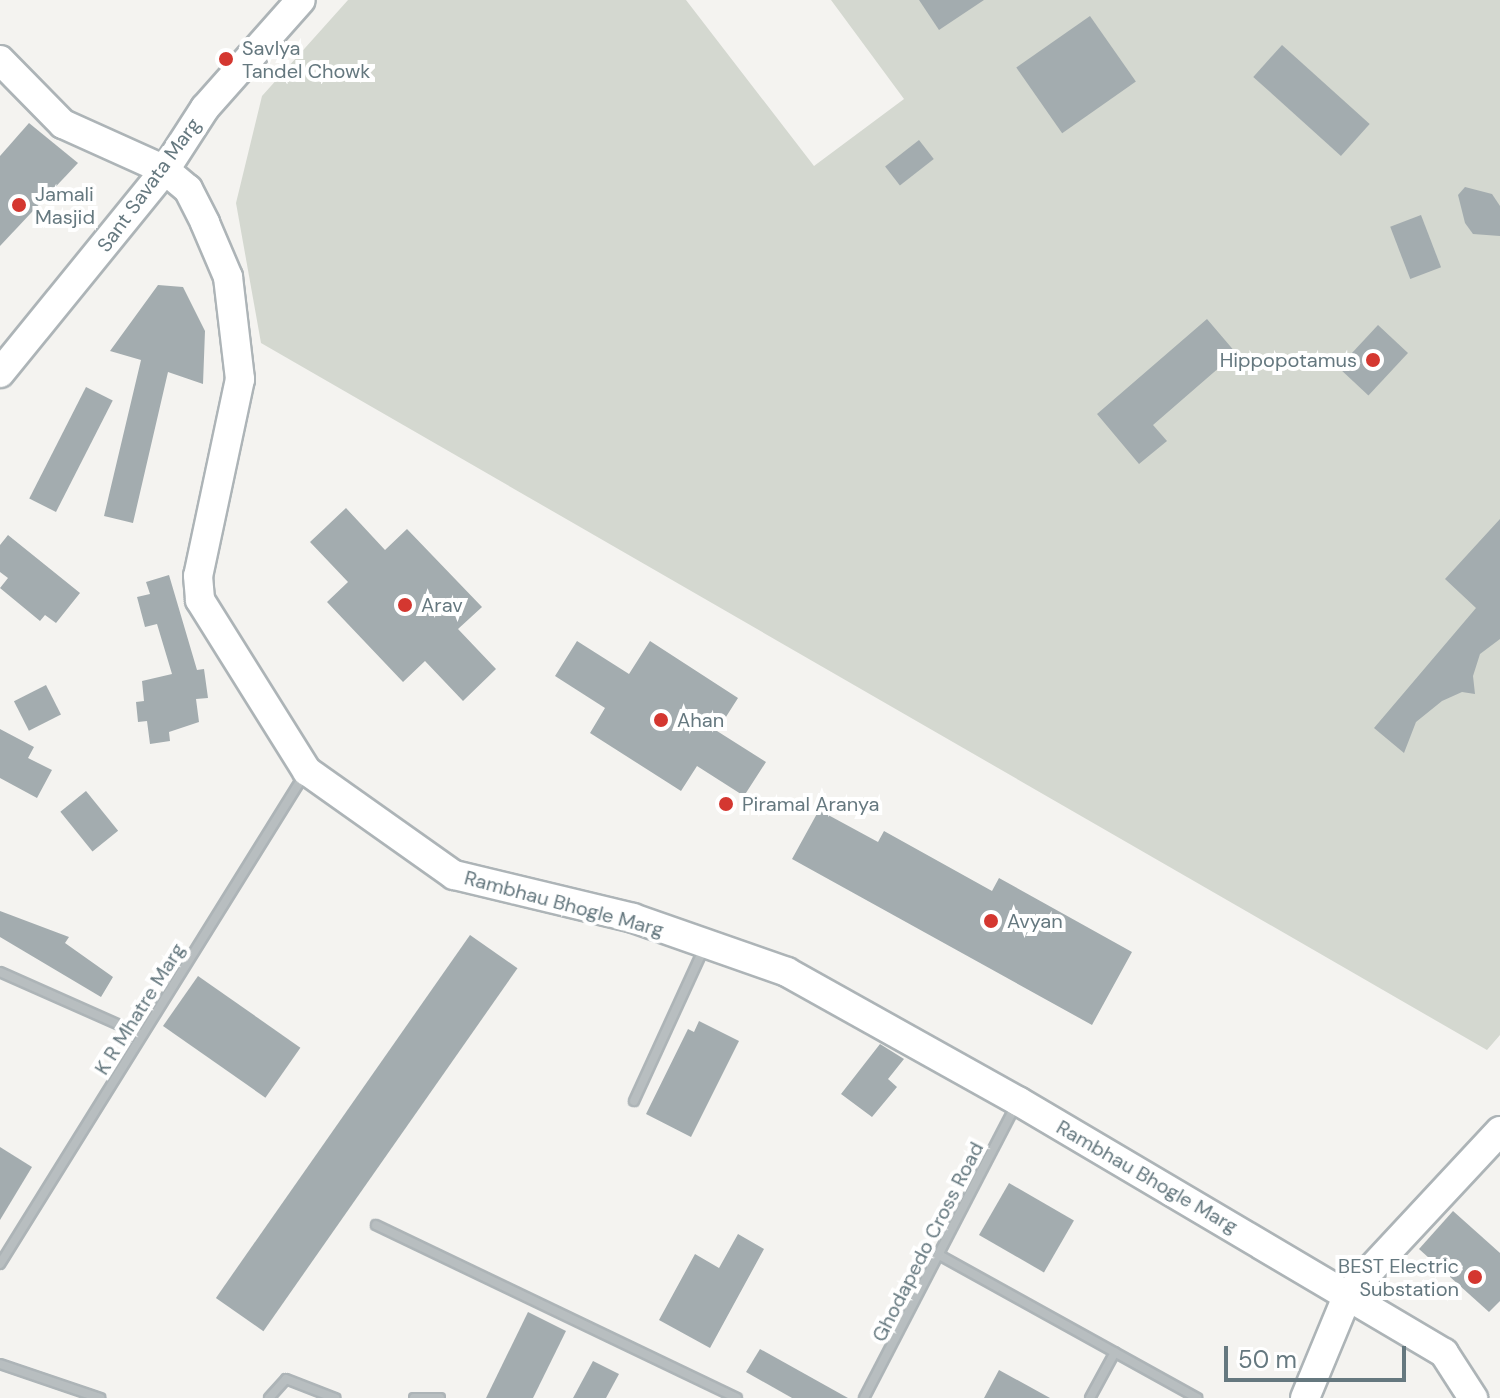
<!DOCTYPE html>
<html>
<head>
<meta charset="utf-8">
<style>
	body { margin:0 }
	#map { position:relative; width:1500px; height:1398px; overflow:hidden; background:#f4f3f0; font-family:"DM Sans",sans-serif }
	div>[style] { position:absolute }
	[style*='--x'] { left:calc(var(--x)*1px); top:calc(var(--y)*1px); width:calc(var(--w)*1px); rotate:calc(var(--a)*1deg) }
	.green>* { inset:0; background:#d4d8d0 }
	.building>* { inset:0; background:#a3acaf; transform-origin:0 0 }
	.roads { filter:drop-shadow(2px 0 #adb4b7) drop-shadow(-2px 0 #adb4b7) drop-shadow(0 2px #adb4b7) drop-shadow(0 -2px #adb4b7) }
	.street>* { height:8px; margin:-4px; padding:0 4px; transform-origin:4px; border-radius:4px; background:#b8bec0 }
	.secondary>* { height:28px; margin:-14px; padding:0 14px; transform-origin:14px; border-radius:14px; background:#fff }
	.dots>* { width:22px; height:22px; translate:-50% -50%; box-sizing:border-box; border:4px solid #fff; border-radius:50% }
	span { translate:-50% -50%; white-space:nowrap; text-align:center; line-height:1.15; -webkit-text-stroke:8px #fff; paint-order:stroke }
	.poi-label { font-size:20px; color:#65787f }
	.left { translate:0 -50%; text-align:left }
	.right { translate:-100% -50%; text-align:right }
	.street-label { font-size:20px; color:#65787f }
	.scale { position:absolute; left:1224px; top:1346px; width:182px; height:36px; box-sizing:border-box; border:4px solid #65787f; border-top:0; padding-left:10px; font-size:24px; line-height:28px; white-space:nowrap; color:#65787f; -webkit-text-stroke:6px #fff; paint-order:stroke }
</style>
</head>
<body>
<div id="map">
	<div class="green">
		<i style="clip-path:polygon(348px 0,686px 0,814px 166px,904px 99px,831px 0,1500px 0,1500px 1035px,1487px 1050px,261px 343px,236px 203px,262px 96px)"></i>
	</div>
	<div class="building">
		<i style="clip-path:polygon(919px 0,984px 0,939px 30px)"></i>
		<i style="left:1090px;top:16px;width:80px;height:90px;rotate:55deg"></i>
		<i style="left:1282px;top:45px;width:118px;height:43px;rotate:42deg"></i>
		<i style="clip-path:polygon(29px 123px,78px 163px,0 246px,0 156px)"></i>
		<i style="left:919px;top:140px;width:24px;height:43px;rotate:52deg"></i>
		<i style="clip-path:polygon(1465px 187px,1492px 194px,1500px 206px,1500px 236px,1473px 234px,1465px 223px,1458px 195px)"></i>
		<i style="left:1421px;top:215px;width:56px;height:33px;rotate:69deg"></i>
		<i style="clip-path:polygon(158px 285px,183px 287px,205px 331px,203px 384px,168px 372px,133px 523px,104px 516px,141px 360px,110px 351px)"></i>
		<i style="clip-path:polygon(1207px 319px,1236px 353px,1153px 425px,1167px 441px,1139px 464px,1097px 414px)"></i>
		<i style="left:1378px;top:325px;width:41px;height:58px;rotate:43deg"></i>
		<i style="left:86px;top:387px;width:30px;height:125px;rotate:27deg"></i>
		<i style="clip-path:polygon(346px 508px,385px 550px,407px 529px,482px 607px,458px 629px,496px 669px,463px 701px,425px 661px,403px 682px,327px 602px,348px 582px,310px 542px)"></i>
		<i style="clip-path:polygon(1500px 519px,1500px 639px,1480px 654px,1473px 676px,1475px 694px,1462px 692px,1442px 701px,1416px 722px,1404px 753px,1374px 728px,1476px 608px,1445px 579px)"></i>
		<i style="clip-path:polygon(8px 535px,80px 593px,56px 623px,45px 615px,40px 621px,0 588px,8px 578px,0 572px,0 545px)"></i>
		<i style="clip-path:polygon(169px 575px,197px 670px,204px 669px,208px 698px,196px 699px,199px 722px,169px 732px,170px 741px,150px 744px,147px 721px,138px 722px,136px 702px,144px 701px,142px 681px,172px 674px,157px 624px,145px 627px,137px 597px,150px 594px,146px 582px)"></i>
		<i style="clip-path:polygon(577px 641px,629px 674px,650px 641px,738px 698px,717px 731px,766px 762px,744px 796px,697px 766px,681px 791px,590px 733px,605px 708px,555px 676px)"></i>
		<i style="left:46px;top:685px;width:33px;height:36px;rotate:63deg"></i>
		<i style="clip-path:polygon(0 729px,34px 747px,28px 758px,52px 770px,37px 798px,0 778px)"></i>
		<i style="left:86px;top:791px;width:51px;height:33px;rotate:51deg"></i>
		<i style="clip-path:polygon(819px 810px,878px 842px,884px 831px,992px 891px,999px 878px,1132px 952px,1092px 1025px,792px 859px)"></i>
		<i style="clip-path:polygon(0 911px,69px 937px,65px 943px,113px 977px,101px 997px,0 937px)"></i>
		<i style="left:470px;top:935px;width:58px;height:443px;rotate:35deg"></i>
		<i style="left:198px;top:976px;width:125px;height:61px;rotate:35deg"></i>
		<i style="clip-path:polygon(699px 1021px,739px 1041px,691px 1137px,646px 1114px,688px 1029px,694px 1032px)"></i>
		<i style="clip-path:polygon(880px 1044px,904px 1059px,888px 1079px,897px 1087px,872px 1117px,841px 1094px)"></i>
		<i style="clip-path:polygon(0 1147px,32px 1167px,0 1220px)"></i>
		<i style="left:1009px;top:1183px;width:75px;height:60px;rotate:30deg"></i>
		<i style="clip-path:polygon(1453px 1211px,1500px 1253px,1500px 1301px,1489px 1312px,1419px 1249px)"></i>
		<i style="clip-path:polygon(738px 1234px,764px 1249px,710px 1348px,659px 1320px,695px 1254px,719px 1268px)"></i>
		<i style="clip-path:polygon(528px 1312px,566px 1331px,533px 1398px,486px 1398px)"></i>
		<i style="clip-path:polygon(760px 1349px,848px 1398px,792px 1398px,746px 1372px)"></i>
		<i style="clip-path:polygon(593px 1361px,619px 1374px,606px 1398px,573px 1398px)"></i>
		<i style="clip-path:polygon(999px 1370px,1050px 1398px,984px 1398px)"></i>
	</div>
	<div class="roads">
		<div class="street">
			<i style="--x:0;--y:972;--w:155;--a:23.9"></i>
			<i style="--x:634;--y:1101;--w:168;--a:-65.4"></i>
			<i style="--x:376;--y:1225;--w:400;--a:25.6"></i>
			<i style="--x:941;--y:1256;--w:293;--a:29"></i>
			<i style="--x:0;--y:1264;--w:576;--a:-58.13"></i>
			<i style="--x:0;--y:1364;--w:106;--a:18.8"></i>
			<i style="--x:269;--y:1398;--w:25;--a:-48"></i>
			<i style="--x:286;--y:1379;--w:53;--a:21.2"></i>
			<i style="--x:414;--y:1398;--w:26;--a:0"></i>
			<i style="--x:864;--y:1398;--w:330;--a:-62.6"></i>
			<i style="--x:1090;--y:1398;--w:52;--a:-61.5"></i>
		</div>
		<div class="secondary">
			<i style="--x:0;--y:60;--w:90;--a:45.5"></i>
			<i style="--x:63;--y:124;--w:112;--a:24.3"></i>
			<i style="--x:165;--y:170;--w:30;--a:40"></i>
			<i style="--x:188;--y:189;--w:38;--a:63"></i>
			<i style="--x:205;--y:223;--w:59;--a:66.9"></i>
			<i style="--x:228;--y:277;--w:103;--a:83.3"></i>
			<i style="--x:240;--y:379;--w:201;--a:102"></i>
			<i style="--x:198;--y:576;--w:24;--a:85"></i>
			<i style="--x:200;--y:600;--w:202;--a:58"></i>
			<i style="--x:307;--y:771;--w:180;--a:35.3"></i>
			<i style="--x:454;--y:875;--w:184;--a:13.5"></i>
			<i style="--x:633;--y:918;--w:163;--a:19.3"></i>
			<i style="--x:787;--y:972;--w:265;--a:29.2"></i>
			<i style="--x:1018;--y:1101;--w:495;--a:30.6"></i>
			<i style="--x:1444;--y:1353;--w:54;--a:57.2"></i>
			<i style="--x:0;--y:373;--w:262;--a:-50.9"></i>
			<i style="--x:165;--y:170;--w:74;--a:-57.2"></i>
			<i style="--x:205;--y:108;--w:144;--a:-48.4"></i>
			<i style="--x:1305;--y:1398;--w:113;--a:-67.5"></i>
			<i style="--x:1348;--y:1294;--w:223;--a:-47"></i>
		</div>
	</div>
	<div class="dots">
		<i style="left:226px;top:59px;background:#d43730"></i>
		<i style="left:19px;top:205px;background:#d43730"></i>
		<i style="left:1373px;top:360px;background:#d43730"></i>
		<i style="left:405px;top:605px;background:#d43730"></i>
		<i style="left:661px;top:720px;background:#d43730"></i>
		<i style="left:726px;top:804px;background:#d43730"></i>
		<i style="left:991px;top:921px;background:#d43730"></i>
		<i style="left:1475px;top:1277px;background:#d43730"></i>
	</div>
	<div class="poi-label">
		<span class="left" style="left:242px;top:60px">Savlya<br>Tandel Chowk</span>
		<span class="left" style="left:35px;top:206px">Jamali<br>Masjid</span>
		<span class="right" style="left:1357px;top:360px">Hippopotamus</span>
		<span class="left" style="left:421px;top:605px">Arav</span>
		<span class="left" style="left:677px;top:720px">Ahan</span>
		<span class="left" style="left:742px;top:804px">Piramal Aranya</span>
		<span class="left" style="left:1007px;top:921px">Avyan</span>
		<span class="right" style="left:1459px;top:1278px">BEST Electric<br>Substation</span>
	</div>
	<div class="street-label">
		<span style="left:149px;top:185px;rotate:-54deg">Sant Savata Marg</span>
		<span style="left:564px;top:904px;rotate:15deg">Rambhau Bhogle Marg</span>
		<span style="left:140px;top:1009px;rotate:-58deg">K R Mhatre Marg</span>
		<span style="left:1147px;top:1177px;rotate:30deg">Rambhau Bhogle Marg</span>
		<span style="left:928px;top:1242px;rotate:-63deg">Ghodapedo Cross Road</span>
	</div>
	<div class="scale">50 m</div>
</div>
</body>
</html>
